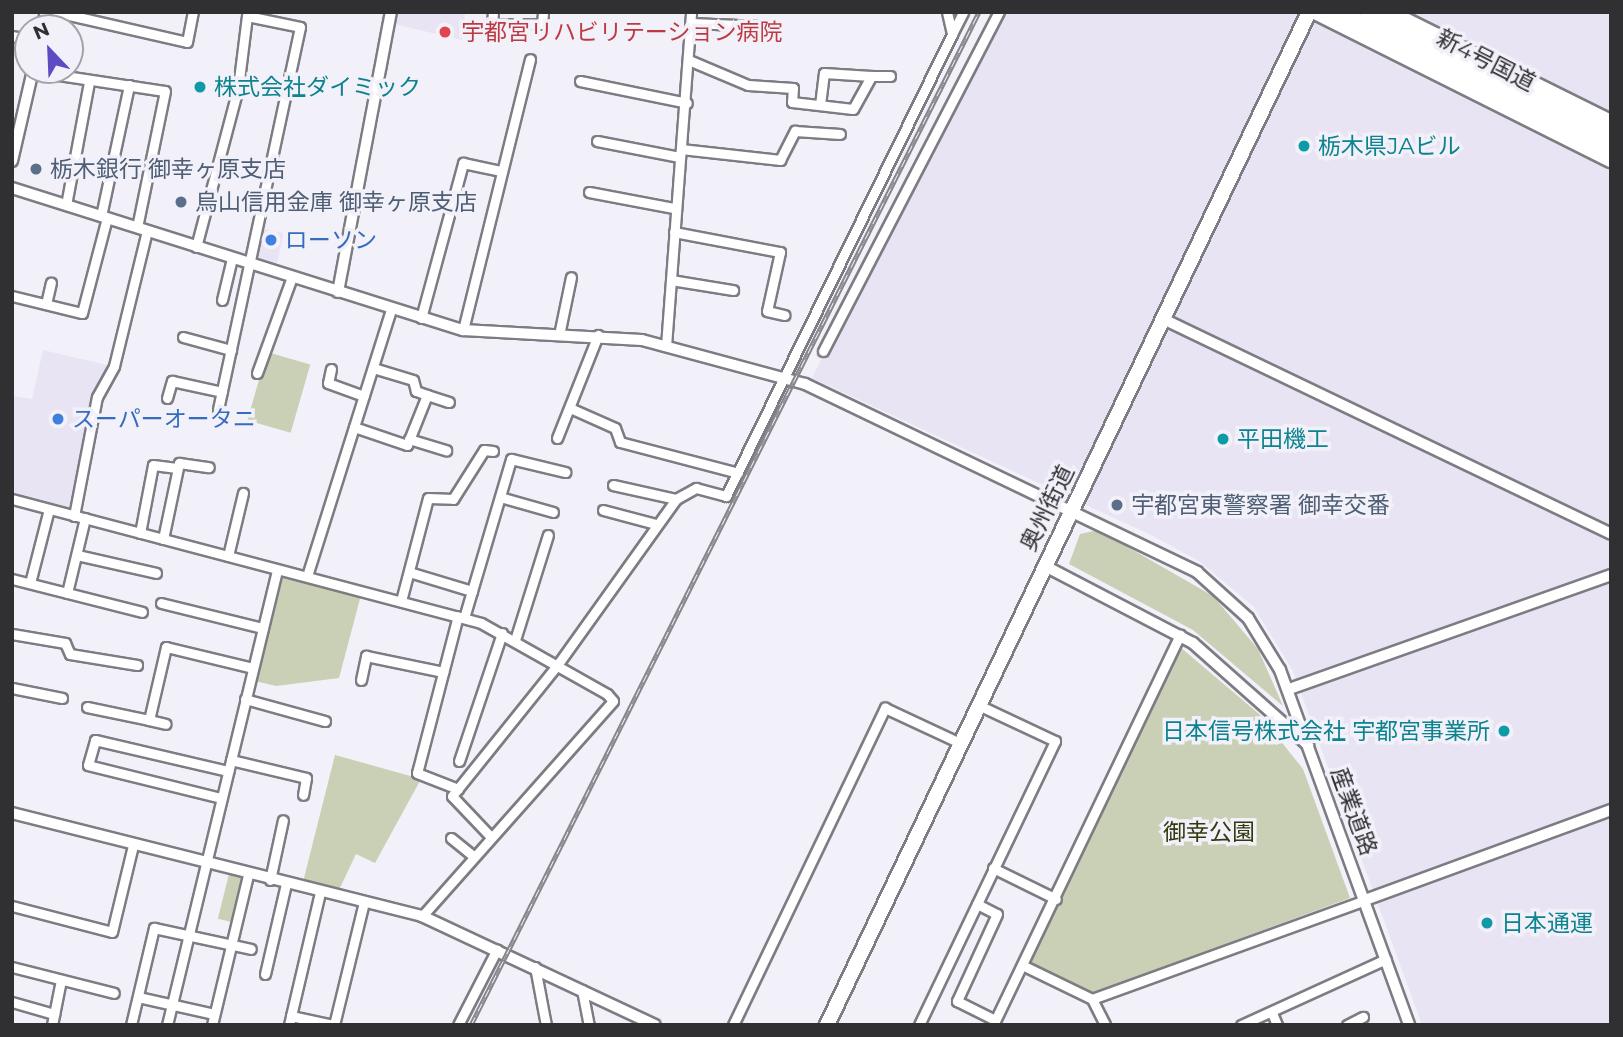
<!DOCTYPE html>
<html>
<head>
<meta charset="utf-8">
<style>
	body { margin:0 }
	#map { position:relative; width:1623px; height:1037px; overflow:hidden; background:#f2f0f8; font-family:Montserrat,"Noto Sans JP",sans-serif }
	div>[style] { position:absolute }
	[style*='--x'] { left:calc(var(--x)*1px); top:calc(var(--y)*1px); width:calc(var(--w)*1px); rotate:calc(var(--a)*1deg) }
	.built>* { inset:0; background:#e8e4f3; transform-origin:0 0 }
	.green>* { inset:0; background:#c9d0b5; transform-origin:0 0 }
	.roads { filter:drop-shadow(2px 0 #7e7c83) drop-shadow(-2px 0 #7e7c83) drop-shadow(0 2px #7e7c83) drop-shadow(0 -2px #7e7c83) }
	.minor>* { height:9px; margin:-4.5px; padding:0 4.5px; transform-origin:4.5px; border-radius:4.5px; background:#fff }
	.tertiary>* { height:10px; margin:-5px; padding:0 5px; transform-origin:5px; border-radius:5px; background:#fff }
	.trunk>* { height:14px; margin:-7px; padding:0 7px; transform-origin:7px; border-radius:7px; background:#fff }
	.rail>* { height:5px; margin-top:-2.5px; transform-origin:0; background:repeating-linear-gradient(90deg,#f2f0f8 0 8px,#87858b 0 16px); box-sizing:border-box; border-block:2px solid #87858b }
	.dots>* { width:19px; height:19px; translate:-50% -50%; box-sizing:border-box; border:4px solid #f2f0f8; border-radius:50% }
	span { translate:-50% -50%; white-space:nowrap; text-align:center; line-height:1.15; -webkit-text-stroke:7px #f2f0f8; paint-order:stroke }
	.health-label { font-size:23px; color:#be3a42 }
	.left { translate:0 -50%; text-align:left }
	.street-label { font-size:23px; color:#302f32 }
	.culture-label { font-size:23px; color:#0d838f }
	.right { translate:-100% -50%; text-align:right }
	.service-label { font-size:23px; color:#4e5e75 }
	.shop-label { font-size:23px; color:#366cbe }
	.park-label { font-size:23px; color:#31390d }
	.frame { position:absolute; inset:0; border:14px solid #302f32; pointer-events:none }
	.north { position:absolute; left:14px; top:14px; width:70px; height:70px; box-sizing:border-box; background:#f2f0f8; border:2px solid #a4a3a9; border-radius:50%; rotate:337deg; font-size:19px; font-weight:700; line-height:28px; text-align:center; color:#302f32 }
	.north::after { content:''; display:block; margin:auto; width:24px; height:32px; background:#5c4bc3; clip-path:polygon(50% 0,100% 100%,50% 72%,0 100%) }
</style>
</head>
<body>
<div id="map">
	<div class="built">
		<i style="clip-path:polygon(396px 12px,465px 12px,462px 40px,394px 24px)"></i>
		<i style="clip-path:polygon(998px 12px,1611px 12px,1611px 1025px,1422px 1025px,1293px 671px,1254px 607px,1199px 561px,1151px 535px,812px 378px)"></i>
		<i style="left:260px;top:228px;width:24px;height:31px;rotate:12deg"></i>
		<i style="clip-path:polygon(43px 350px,107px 365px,70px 510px,12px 495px,12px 396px,32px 399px)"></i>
	</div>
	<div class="green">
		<i style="left:267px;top:352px;width:45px;height:71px;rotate:16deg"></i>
		<i style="clip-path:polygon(1098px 530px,1213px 596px,1258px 649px,1283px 706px,1193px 630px,1069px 564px,1080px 534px)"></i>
		<i style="clip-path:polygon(288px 575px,361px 595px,339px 678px,276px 686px,255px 681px,279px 578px)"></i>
		<i style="clip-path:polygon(1180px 647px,1259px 714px,1303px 769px,1350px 898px,1093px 993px,1030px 962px,1170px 651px)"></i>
		<i style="clip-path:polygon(335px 755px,421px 779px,375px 863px,356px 854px,339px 890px,303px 882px)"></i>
		<i style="left:229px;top:874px;width:16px;height:46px;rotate:14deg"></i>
	</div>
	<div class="roads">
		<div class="minor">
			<i style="--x:56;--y:12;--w:134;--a:12.9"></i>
			<i style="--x:187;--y:42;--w:31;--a:-79"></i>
			<i style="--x:493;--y:12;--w:12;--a:95"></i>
			<i style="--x:492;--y:24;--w:50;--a:0"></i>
			<i style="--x:542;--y:24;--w:12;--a:-85"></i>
			<i style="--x:947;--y:12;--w:23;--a:77"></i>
			<i style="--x:952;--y:34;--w:25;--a:-63"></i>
			<i style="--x:691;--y:23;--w:71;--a:2.4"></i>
			<i style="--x:12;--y:36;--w:16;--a:11"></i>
			<i style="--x:691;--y:61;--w:62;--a:22.8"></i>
			<i style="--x:748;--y:85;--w:45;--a:3.8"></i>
			<i style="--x:793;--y:88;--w:14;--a:94"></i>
			<i style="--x:792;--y:102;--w:61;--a:6.5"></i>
			<i style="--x:853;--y:109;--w:38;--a:-61"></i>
			<i style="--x:871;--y:76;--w:19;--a:0"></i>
			<i style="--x:32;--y:71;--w:134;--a:8.6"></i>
			<i style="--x:165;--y:91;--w:139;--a:101.6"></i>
			<i style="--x:580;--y:81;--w:109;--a:11.6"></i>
			<i style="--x:820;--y:105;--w:32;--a:-83"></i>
			<i style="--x:824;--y:73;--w:47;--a:3.7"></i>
			<i style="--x:597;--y:141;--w:84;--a:11"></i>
			<i style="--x:681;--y:149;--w:100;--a:6.3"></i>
			<i style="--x:780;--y:160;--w:33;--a:-63"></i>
			<i style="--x:795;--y:131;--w:45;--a:3.8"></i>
			<i style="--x:589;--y:192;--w:86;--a:10.7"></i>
			<i style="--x:66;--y:205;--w:125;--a:-79.4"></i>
			<i style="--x:101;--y:216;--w:134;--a:-77.9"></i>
			<i style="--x:674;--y:232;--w:108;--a:10.7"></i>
			<i style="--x:780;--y:252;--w:60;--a:102.4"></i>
			<i style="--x:767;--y:311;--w:18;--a:13"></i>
			<i style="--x:196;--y:247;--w:164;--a:-75.2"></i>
			<i style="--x:238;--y:88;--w:73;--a:-82.9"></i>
			<i style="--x:247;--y:16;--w:54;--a:11.7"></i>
			<i style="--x:300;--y:27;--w:391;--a:102.1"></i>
			<i style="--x:671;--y:280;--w:63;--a:9.2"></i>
			<i style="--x:12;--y:296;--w:72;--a:13.7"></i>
			<i style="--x:82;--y:313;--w:98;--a:-75.3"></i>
			<i style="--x:222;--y:300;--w:43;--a:-76.6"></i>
			<i style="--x:46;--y:304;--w:22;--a:-77"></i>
			<i style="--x:421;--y:318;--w:161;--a:-74.8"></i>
			<i style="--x:463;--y:163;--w:38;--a:12"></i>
			<i style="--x:463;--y:330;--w:279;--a:-76.1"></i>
			<i style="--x:559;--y:335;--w:59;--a:-78.3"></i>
			<i style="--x:183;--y:337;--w:50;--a:15.2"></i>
			<i style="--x:666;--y:346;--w:335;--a:-85.7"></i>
			<i style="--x:823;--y:351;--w:382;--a:-62.6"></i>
			<i style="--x:331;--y:369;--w:14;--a:102"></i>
			<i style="--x:328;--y:383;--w:38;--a:20"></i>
			<i style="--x:257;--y:373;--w:102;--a:-70"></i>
			<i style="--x:427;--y:395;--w:23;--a:18"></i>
			<i style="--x:167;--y:398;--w:18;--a:-74"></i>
			<i style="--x:172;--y:381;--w:51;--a:12.4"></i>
			<i style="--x:570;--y:408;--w:49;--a:24"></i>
			<i style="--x:615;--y:428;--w:15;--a:70"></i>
			<i style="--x:620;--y:442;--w:122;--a:14.7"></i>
			<i style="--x:354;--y:427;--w:56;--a:18.8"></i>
			<i style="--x:407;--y:445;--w:54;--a:-68.2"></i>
			<i style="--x:427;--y:395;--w:12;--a:-160"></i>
			<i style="--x:416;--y:391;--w:11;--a:-105"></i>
			<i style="--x:413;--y:380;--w:42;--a:-163.3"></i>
			<i style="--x:557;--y:438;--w:111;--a:-68.3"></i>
			<i style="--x:409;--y:439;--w:39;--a:17"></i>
			<i style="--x:613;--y:485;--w:65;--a:12.5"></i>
			<i style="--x:500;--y:497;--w:55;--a:15.8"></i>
			<i style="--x:12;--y:499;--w:485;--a:14.8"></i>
			<i style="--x:481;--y:623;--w:145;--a:29.4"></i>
			<i style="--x:607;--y:694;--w:9;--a:49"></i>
			<i style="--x:613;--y:701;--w:288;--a:131.6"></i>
			<i style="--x:603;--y:510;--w:55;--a:14.8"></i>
			<i style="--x:74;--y:516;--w:121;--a:-79.1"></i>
			<i style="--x:97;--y:397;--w:35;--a:-61"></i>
			<i style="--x:114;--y:366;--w:139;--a:-76.3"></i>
			<i style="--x:140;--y:533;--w:69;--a:-79.2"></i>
			<i style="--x:153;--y:465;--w:24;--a:7"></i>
			<i style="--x:163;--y:539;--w:78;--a:-78.1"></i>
			<i style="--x:179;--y:463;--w:30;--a:8"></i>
			<i style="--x:77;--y:555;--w:81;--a:12.8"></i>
			<i style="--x:228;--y:556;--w:65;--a:-76.6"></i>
			<i style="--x:409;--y:572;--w:66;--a:16.8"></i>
			<i style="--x:307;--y:576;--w:280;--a:-72.5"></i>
			<i style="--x:12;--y:579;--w:134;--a:14.2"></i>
			<i style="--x:30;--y:583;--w:76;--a:-75.6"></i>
			<i style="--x:67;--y:593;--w:77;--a:-76.5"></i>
			<i style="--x:401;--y:601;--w:106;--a:-75.3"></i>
			<i style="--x:428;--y:498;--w:25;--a:2"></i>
			<i style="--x:453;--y:499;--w:58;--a:-57.7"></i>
			<i style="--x:484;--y:450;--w:9;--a:6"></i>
			<i style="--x:161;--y:603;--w:105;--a:13.8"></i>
			<i style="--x:464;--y:618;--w:166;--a:-73.5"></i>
			<i style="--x:511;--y:459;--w:56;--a:13.5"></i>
			<i style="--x:12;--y:634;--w:54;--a:9.6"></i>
			<i style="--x:65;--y:643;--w:12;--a:66"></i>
			<i style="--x:70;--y:654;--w:68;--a:9.3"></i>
			<i style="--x:515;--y:640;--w:110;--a:-72.6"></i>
			<i style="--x:361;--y:680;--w:25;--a:-78"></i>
			<i style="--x:366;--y:656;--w:79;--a:11.7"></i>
			<i style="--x:12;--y:688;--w:51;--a:11.3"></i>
			<i style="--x:245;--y:699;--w:83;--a:15.4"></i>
			<i style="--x:87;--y:707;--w:63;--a:11.8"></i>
			<i style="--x:149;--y:720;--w:75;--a:-76.9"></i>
			<i style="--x:166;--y:647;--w:89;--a:13.6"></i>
			<i style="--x:149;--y:720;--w:17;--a:13"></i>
			<i style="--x:231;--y:760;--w:77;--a:13.5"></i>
			<i style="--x:306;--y:778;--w:17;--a:100"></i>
			<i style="--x:459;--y:761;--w:135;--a:-71.4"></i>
			<i style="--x:458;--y:789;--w:44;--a:-158.7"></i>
			<i style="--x:417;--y:773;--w:162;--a:-75.4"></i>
			<i style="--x:221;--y:798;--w:137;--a:-166.1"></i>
			<i style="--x:88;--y:765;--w:26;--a:-74"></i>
			<i style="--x:95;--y:740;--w:137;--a:13.1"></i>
			<i style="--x:490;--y:836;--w:55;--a:-133.5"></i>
			<i style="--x:452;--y:796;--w:169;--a:-51.2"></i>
			<i style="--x:558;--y:664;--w:203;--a:-54.4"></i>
			<i style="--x:676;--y:499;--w:23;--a:-29"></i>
			<i style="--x:696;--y:488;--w:31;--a:15"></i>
			<i style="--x:726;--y:496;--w:514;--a:-63.93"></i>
			<i style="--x:451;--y:838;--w:27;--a:39"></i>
			<i style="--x:993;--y:868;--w:70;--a:26.2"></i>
			<i style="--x:270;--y:880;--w:61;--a:-77.8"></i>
			<i style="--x:977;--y:904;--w:22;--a:27"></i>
			<i style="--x:997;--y:914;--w:96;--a:114.7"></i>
			<i style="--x:957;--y:1001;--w:42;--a:26.6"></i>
			<i style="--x:12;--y:906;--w:103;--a:14.6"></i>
			<i style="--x:112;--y:932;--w:89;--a:-76.4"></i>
			<i style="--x:1022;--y:965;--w:78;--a:25.9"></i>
			<i style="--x:1092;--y:999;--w:29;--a:63"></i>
			<i style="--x:12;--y:967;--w:105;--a:14.3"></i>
			<i style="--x:535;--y:967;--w:59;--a:79.3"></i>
			<i style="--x:265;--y:974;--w:92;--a:-76.9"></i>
			<i style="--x:582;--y:990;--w:36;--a:79"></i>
			<i style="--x:138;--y:997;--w:78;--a:12.6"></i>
			<i style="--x:1092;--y:999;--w:290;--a:-19.9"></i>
			<i style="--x:12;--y:1002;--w:44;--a:15.9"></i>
			<i style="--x:1272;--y:1013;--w:13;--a:67"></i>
			<i style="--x:291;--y:1016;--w:127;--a:-76.8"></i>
			<i style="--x:52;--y:1025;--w:46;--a:-78.7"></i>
			<i style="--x:131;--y:1025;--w:100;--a:-76.7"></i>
			<i style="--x:154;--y:928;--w:99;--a:12.2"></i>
			<i style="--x:167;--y:1025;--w:468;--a:-76.4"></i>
			<i style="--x:212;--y:1025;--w:154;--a:-76.5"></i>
			<i style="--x:289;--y:1025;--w:9;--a:-77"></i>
			<i style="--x:291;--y:1016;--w:43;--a:12.1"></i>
			<i style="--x:334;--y:1025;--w:127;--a:-76.3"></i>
			<i style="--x:458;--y:1025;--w:85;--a:-62.8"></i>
			<i style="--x:733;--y:1025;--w:352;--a:-64.4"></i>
			<i style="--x:885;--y:708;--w:83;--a:25"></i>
			<i style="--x:919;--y:1025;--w:315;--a:-64.4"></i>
			<i style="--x:1055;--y:741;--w:85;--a:-154.9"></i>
			<i style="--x:993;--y:1025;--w:433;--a:-64.4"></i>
			<i style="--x:1241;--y:1025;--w:159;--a:-24.5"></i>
			<i style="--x:1347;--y:1025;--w:18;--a:-27"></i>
		</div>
		<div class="tertiary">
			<i style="--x:42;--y:28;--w:16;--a:-76"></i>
			<i style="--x:12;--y:161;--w:93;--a:-77"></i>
			<i style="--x:12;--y:188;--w:473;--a:17.5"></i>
			<i style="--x:463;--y:330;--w:179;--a:3.2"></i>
			<i style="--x:642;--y:340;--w:169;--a:15.1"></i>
			<i style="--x:805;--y:384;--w:435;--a:25.6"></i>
			<i style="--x:1197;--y:572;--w:69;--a:42"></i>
			<i style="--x:1248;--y:618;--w:61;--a:58.4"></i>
			<i style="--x:1280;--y:670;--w:378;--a:70"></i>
			<i style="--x:338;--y:292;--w:285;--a:-79.3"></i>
			<i style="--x:1163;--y:319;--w:497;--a:25.6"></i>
			<i style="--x:1045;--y:566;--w:167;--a:27.5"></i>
			<i style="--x:1193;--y:643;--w:154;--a:41.6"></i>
			<i style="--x:1289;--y:689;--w:342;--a:-19.5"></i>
			<i style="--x:12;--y:813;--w:423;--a:14.1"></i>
			<i style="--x:422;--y:916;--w:257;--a:25.1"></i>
			<i style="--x:1365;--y:900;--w:262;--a:-20.1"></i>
		</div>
		<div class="trunk">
			<i style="--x:1315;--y:12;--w:331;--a:26.6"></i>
			<i style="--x:1341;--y:12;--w:302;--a:26.7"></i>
			<i style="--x:1368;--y:12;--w:273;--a:27"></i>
			<i style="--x:1389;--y:12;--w:248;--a:26.4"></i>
			<i style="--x:827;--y:1025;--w:1122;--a:-64.55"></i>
		</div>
	</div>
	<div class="rail">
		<i style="--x:471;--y:1025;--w:1133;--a:-63.37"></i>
	</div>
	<div class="dots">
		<i style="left:445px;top:32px;background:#e0444e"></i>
		<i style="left:200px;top:87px;background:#0f9aa8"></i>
		<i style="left:1304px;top:146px;background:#0f9aa8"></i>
		<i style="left:36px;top:169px;background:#5c6f8a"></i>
		<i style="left:181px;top:202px;background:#5c6f8a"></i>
		<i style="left:271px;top:240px;background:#3f7fe0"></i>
		<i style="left:58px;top:419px;background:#3f7fe0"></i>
		<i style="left:1223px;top:439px;background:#0f9aa8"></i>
		<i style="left:1117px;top:505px;background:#5c6f8a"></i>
		<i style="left:1504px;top:731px;background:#0f9aa8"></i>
		<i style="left:1487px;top:923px;background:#0f9aa8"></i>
	</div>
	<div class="health-label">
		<span class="left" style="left:461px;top:32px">宇都宮リハビリテーション病院</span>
	</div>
	<div class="street-label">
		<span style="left:1486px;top:60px;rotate:27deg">新4号国道</span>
		<span style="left:1047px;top:508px;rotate:-64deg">奥州街道</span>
		<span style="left:1354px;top:811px;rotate:70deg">産業道路</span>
	</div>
	<div class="culture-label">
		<span class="left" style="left:214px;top:87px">株式会社ダイミック</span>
		<span class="left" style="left:1318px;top:146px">栃木県JAビル</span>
		<span class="left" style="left:1237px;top:439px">平田機工</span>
		<span class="right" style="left:1490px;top:731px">日本信号株式会社 宇都宮事業所</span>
		<span class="left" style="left:1501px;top:923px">日本通運</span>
	</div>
	<div class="service-label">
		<span class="left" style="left:50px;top:169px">栃木銀行 御幸ヶ原支店</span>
		<span class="left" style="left:195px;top:202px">烏山信用金庫 御幸ヶ原支店</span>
		<span class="left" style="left:1131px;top:505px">宇都宮東警察署 御幸交番</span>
	</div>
	<div class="shop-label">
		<span class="left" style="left:285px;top:240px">ローソン</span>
		<span class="left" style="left:72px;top:419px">スーパーオータニ</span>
	</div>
	<div class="park-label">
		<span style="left:1209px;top:832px">御幸公園</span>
	</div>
	<div class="frame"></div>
	<div class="north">N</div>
</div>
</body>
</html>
